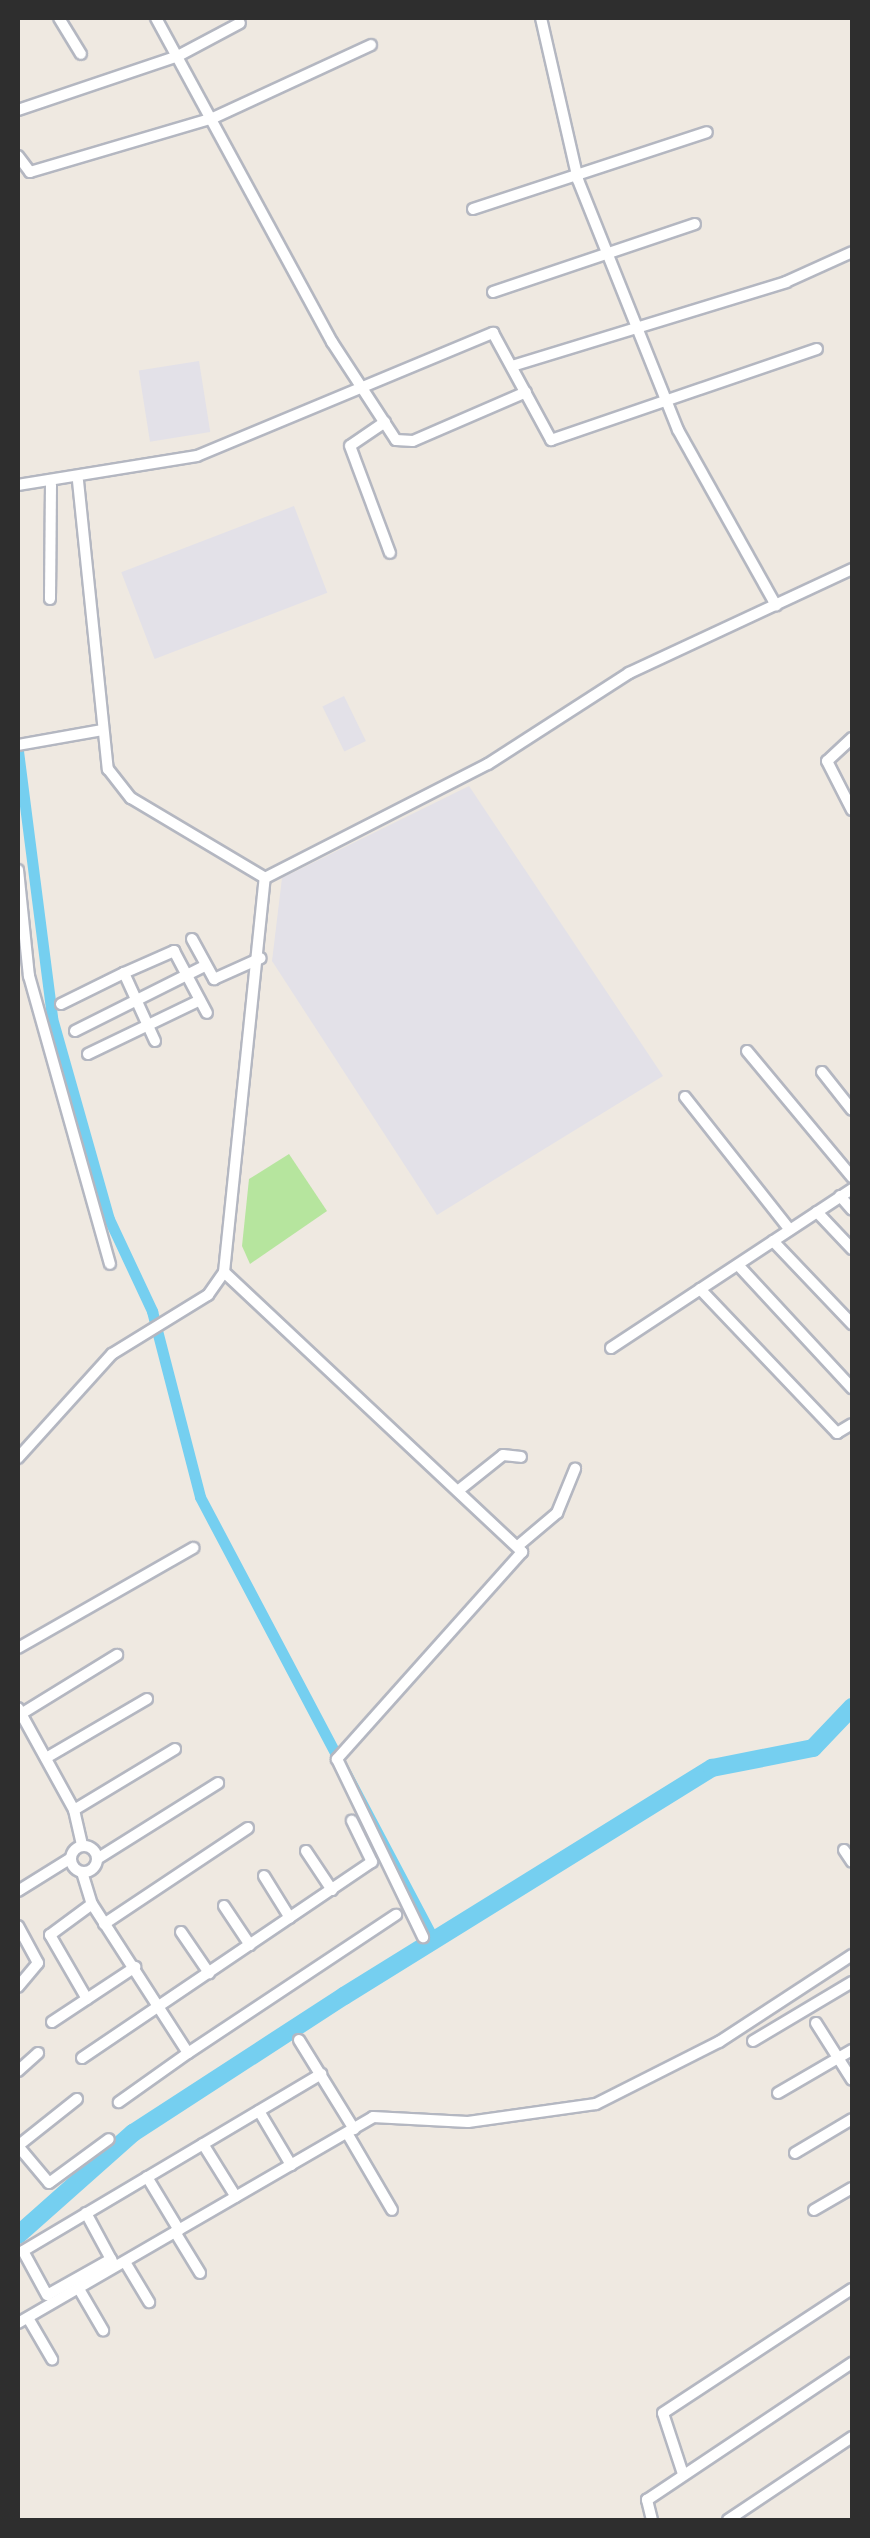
<!DOCTYPE html>
<html>
<head>
<meta charset="utf-8">
<style>
	body { margin:0 }
	#map { position:relative; width:870px; height:2538px; overflow:hidden; background:#efe9e1; font-family:"Noto Sans",sans-serif }
	div>[style] { position:absolute }
	[style*='--x'] { left:calc(var(--x)*1px); top:calc(var(--y)*1px); width:calc(var(--w)*1px); rotate:calc(var(--a)*1deg) }
	.industrial>* { inset:0; background:#e3e1e8; transform-origin:0 0 }
	.green>* { inset:0; background:#b6e59e }
	.canal>* { height:11px; margin:-5.5px; padding:0 5.5px; transform-origin:5.5px; border-radius:5.5px; background:#75cff0 }
	.river>* { height:18px; margin:-9px; padding:0 9px; transform-origin:9px; border-radius:9px; background:#75cff0 }
	.roads { filter:drop-shadow(2px 0 #b4b7c1) drop-shadow(-2px 0 #b4b7c1) drop-shadow(0 2px #b4b7c1) drop-shadow(0 -2px #b4b7c1) }
	.minor>* { height:10px; margin:-5px; padding:0 5px; transform-origin:5px; border-radius:5px; background:#fff }
	.minor>.ring { margin:-5px; padding:0; box-sizing:content-box; background:none; border:10px solid #fff; border-radius:50% }
	span { translate:-50% -50%; white-space:nowrap; text-align:center; line-height:1.15; -webkit-text-stroke:8px #fff; paint-order:stroke }
	.frame { position:absolute; inset:0; border:20px solid #2e2e2e; pointer-events:none }
</style>
</head>
<body>
<div id="map">
	<div class="industrial">
		<i style="left:199px;top:361px;width:72px;height:61px;rotate:81deg"></i>
		<i style="left:294px;top:506px;width:93px;height:185px;rotate:69deg"></i>
		<i style="left:344px;top:696px;width:50px;height:24px;rotate:64deg"></i>
		<i style="clip-path:polygon(469px 786px,663px 1076px,437px 1215px,272px 961px,282px 878px)"></i>
	</div>
	<div class="green">
		<i style="clip-path:polygon(289px 1154px,327px 1211px,250px 1264px,242px 1246px,249px 1179px)"></i>
	</div>
	<div class="canal">
		<i style="--x:18;--y:751;--w:269;--a:82.7"></i>
		<i style="--x:52;--y:1018;--w:209;--a:74.2"></i>
		<i style="--x:109;--y:1219;--w:102;--a:64.9"></i>
		<i style="--x:152;--y:1311;--w:192;--a:75.5"></i>
		<i style="--x:200;--y:1497;--w:501;--a:62.16"></i>
	</div>
	<div class="river">
		<i style="--x:18;--y:2235;--w:154;--a:-41.6"></i>
		<i style="--x:133;--y:2133;--w:252;--a:-33"></i>
		<i style="--x:344;--y:1996;--w:433;--a:-31.8"></i>
		<i style="--x:712;--y:1768;--w:103;--a:-11.2"></i>
		<i style="--x:813;--y:1748;--w:57;--a:-46.4"></i>
	</div>
	<div class="roads">
		<div class="minor">
			<i style="--x:59;--y:18;--w:42;--a:58.6"></i>
			<i style="--x:156;--y:18;--w:369;--a:61.5"></i>
			<i style="--x:332;--y:342;--w:117;--a:56.9"></i>
			<i style="--x:396;--y:440;--w:17;--a:3"></i>
			<i style="--x:413;--y:441;--w:123;--a:-23.4"></i>
			<i style="--x:541;--y:18;--w:166;--a:77.1"></i>
			<i style="--x:578;--y:180;--w:269;--a:68.2"></i>
			<i style="--x:678;--y:430;--w:201;--a:60.8"></i>
			<i style="--x:18;--y:110;--w:169;--a:-18.6"></i>
			<i style="--x:178;--y:56;--w:70;--a:-28"></i>
			<i style="--x:18;--y:156;--w:20;--a:53"></i>
			<i style="--x:30;--y:172;--w:191;--a:-16.4"></i>
			<i style="--x:213;--y:118;--w:174;--a:-24.8"></i>
			<i style="--x:473;--y:209;--w:246;--a:-18.2"></i>
			<i style="--x:493;--y:292;--w:213;--a:-18.6"></i>
			<i style="--x:512;--y:366;--w:287;--a:-17"></i>
			<i style="--x:786;--y:282;--w:72;--a:-24.4"></i>
			<i style="--x:385;--y:422;--w:42;--a:145.6"></i>
			<i style="--x:350;--y:446;--w:114;--a:69.5"></i>
			<i style="--x:78;--y:481;--w:290;--a:84.1"></i>
			<i style="--x:108;--y:769;--w:37;--a:52"></i>
			<i style="--x:131;--y:798;--w:156;--a:30.8"></i>
			<i style="--x:265;--y:878;--w:250;--a:-27.1"></i>
			<i style="--x:488;--y:764;--w:168;--a:-32.8"></i>
			<i style="--x:629;--y:673;--w:246;--a:-25"></i>
			<i style="--x:18;--y:485;--w:181;--a:-9.2"></i>
			<i style="--x:197;--y:456;--w:321;--a:-22.6"></i>
			<i style="--x:493;--y:333;--w:122;--a:61.5"></i>
			<i style="--x:551;--y:440;--w:281;--a:-18.9"></i>
			<i style="--x:50;--y:599;--w:114;--a:-89.5"></i>
			<i style="--x:852;--y:738;--w:34;--a:137"></i>
			<i style="--x:827;--y:761;--w:55;--a:63"></i>
			<i style="--x:18;--y:745;--w:85;--a:-10.1"></i>
			<i style="--x:18;--y:870;--w:107;--a:84.1"></i>
			<i style="--x:29;--y:976;--w:299;--a:74.3"></i>
			<i style="--x:192;--y:939;--w:46;--a:61.2"></i>
			<i style="--x:214;--y:979;--w:51;--a:-24.1"></i>
			<i style="--x:61;--y:1004;--w:70;--a:-26.2"></i>
			<i style="--x:75;--y:1031;--w:145;--a:-26.6"></i>
			<i style="--x:155;--y:1041;--w:75;--a:-114.5"></i>
			<i style="--x:124;--y:973;--w:55;--a:-23.7"></i>
			<i style="--x:174;--y:951;--w:70;--a:62"></i>
			<i style="--x:747;--y:1051;--w:164;--a:50.2"></i>
			<i style="--x:88;--y:1054;--w:124;--a:-25.7"></i>
			<i style="--x:822;--y:1072;--w:48;--a:51.7"></i>
			<i style="--x:685;--y:1097;--w:169;--a:51.7"></i>
			<i style="--x:840;--y:1196;--w:18;--a:49"></i>
			<i style="--x:817;--y:1212;--w:51;--a:46.6"></i>
			<i style="--x:773;--y:1241;--w:115;--a:46.4"></i>
			<i style="--x:738;--y:1265;--w:168;--a:47.2"></i>
			<i style="--x:224;--y:1272;--w:409;--a:43.2"></i>
			<i style="--x:522;--y:1552;--w:278;--a:131.8"></i>
			<i style="--x:337;--y:1759;--w:198;--a:64.2"></i>
			<i style="--x:700;--y:1289;--w:199;--a:46.4"></i>
			<i style="--x:837;--y:1433;--w:17;--a:-31"></i>
			<i style="--x:611;--y:1348;--w:289;--a:-33.4"></i>
			<i style="--x:18;--y:1458;--w:140;--a:-47.9"></i>
			<i style="--x:112;--y:1354;--w:113;--a:-31.6"></i>
			<i style="--x:208;--y:1295;--w:28;--a:-55"></i>
			<i style="--x:224;--y:1272;--w:396;--a:-84.1"></i>
			<i style="--x:459;--y:1490;--w:56;--a:-38.5"></i>
			<i style="--x:503;--y:1455;--w:18;--a:6"></i>
			<i style="--x:519;--y:1545;--w:50;--a:-40.1"></i>
			<i style="--x:557;--y:1513;--w:48;--a:-67.8"></i>
			<i style="--x:18;--y:1648;--w:202;--a:-29.7"></i>
			<i style="--x:18;--y:1708;--w:116;--a:61.2"></i>
			<i style="--x:74;--y:1810;--w:37;--a:77"></i>
			<i style="--x:21;--y:1714;--w:113;--a:-31.6"></i>
			<i style="--x:46;--y:1758;--w:117;--a:-30.3"></i>
			<i style="--x:74;--y:1810;--w:118;--a:-31.1"></i>
			<i class="ring" style="left:71px;top:1846px;width:16px;height:16px"></i>
			<i style="--x:844;--y:1850;--w:14;--a:56"></i>
			<i style="--x:306;--y:1851;--w:47;--a:56.3"></i>
			<i style="--x:97;--y:1859;--w:143;--a:-32.1"></i>
			<i style="--x:82;--y:1872;--w:34;--a:73"></i>
			<i style="--x:92;--y:1904;--w:177;--a:57.2"></i>
			<i style="--x:188;--y:2053;--w:85;--a:144.6"></i>
			<i style="--x:264;--y:1876;--w:49;--a:58.2"></i>
			<i style="--x:18;--y:1891;--w:62;--a:-31.9"></i>
			<i style="--x:224;--y:1906;--w:47;--a:56.3"></i>
			<i style="--x:104;--y:1924;--w:173;--a:-33.7"></i>
			<i style="--x:18;--y:1926;--w:42;--a:61.6"></i>
			<i style="--x:38;--y:1963;--w:31;--a:130"></i>
			<i style="--x:181;--y:1932;--w:50;--a:55.7"></i>
			<i style="--x:87;--y:1999;--w:74;--a:-120"></i>
			<i style="--x:50;--y:1935;--w:52;--a:-36.4"></i>
			<i style="--x:52;--y:2022;--w:100;--a:-33.5"></i>
			<i style="--x:816;--y:2023;--w:67;--a:57.7"></i>
			<i style="--x:299;--y:2040;--w:105;--a:58.3"></i>
			<i style="--x:753;--y:2041;--w:115;--a:-30.8"></i>
			<i style="--x:188;--y:2053;--w:250;--a:-33.6"></i>
			<i style="--x:82;--y:2058;--w:350;--a:-34.1"></i>
			<i style="--x:372;--y:1862;--w:46;--a:-116"></i>
			<i style="--x:18;--y:2071;--w:27;--a:-42"></i>
			<i style="--x:778;--y:2093;--w:86;--a:-30.2"></i>
			<i style="--x:77;--y:2099;--w:75;--a:141.5"></i>
			<i style="--x:18;--y:2146;--w:48;--a:50"></i>
			<i style="--x:49;--y:2183;--w:74;--a:-36.3"></i>
			<i style="--x:259;--y:2111;--w:63;--a:59.3"></i>
			<i style="--x:347;--y:2133;--w:89;--a:59.7"></i>
			<i style="--x:203;--y:2144;--w:62;--a:58.1"></i>
			<i style="--x:795;--y:2153;--w:66;--a:-30.8"></i>
			<i style="--x:147;--y:2177;--w:62;--a:58.9"></i>
			<i style="--x:814;--y:2210;--w:44;--a:-30.1"></i>
			<i style="--x:86;--y:2213;--w:55;--a:61.6"></i>
			<i style="--x:175;--y:2232;--w:48;--a:58.6"></i>
			<i style="--x:111;--y:2259;--w:73;--a:150.6"></i>
			<i style="--x:47;--y:2295;--w:50;--a:-118.6"></i>
			<i style="--x:23;--y:2251;--w:347;--a:-30.7"></i>
			<i style="--x:125;--y:2262;--w:47;--a:59"></i>
			<i style="--x:79;--y:2289;--w:48;--a:59.7"></i>
			<i style="--x:28;--y:2318;--w:48;--a:59.7"></i>
			<i style="--x:18;--y:2323;--w:410;--a:-30.1"></i>
			<i style="--x:373;--y:2117;--w:95;--a:3"></i>
			<i style="--x:468;--y:2122;--w:129;--a:-8"></i>
			<i style="--x:596;--y:2104;--w:138;--a:-26.8"></i>
			<i style="--x:719;--y:2042;--w:159;--a:-33.2"></i>
			<i style="--x:683;--y:2474;--w:64;--a:-108.2"></i>
			<i style="--x:663;--y:2413;--w:226;--a:-33.3"></i>
			<i style="--x:652;--y:2520;--w:21;--a:-104"></i>
			<i style="--x:647;--y:2500;--w:247;--a:-33.8"></i>
			<i style="--x:728;--y:2520;--w:149;--a:-33.8"></i>
		</div>
	</div>
	<div class="frame"></div>
</div>
</body>
</html>
